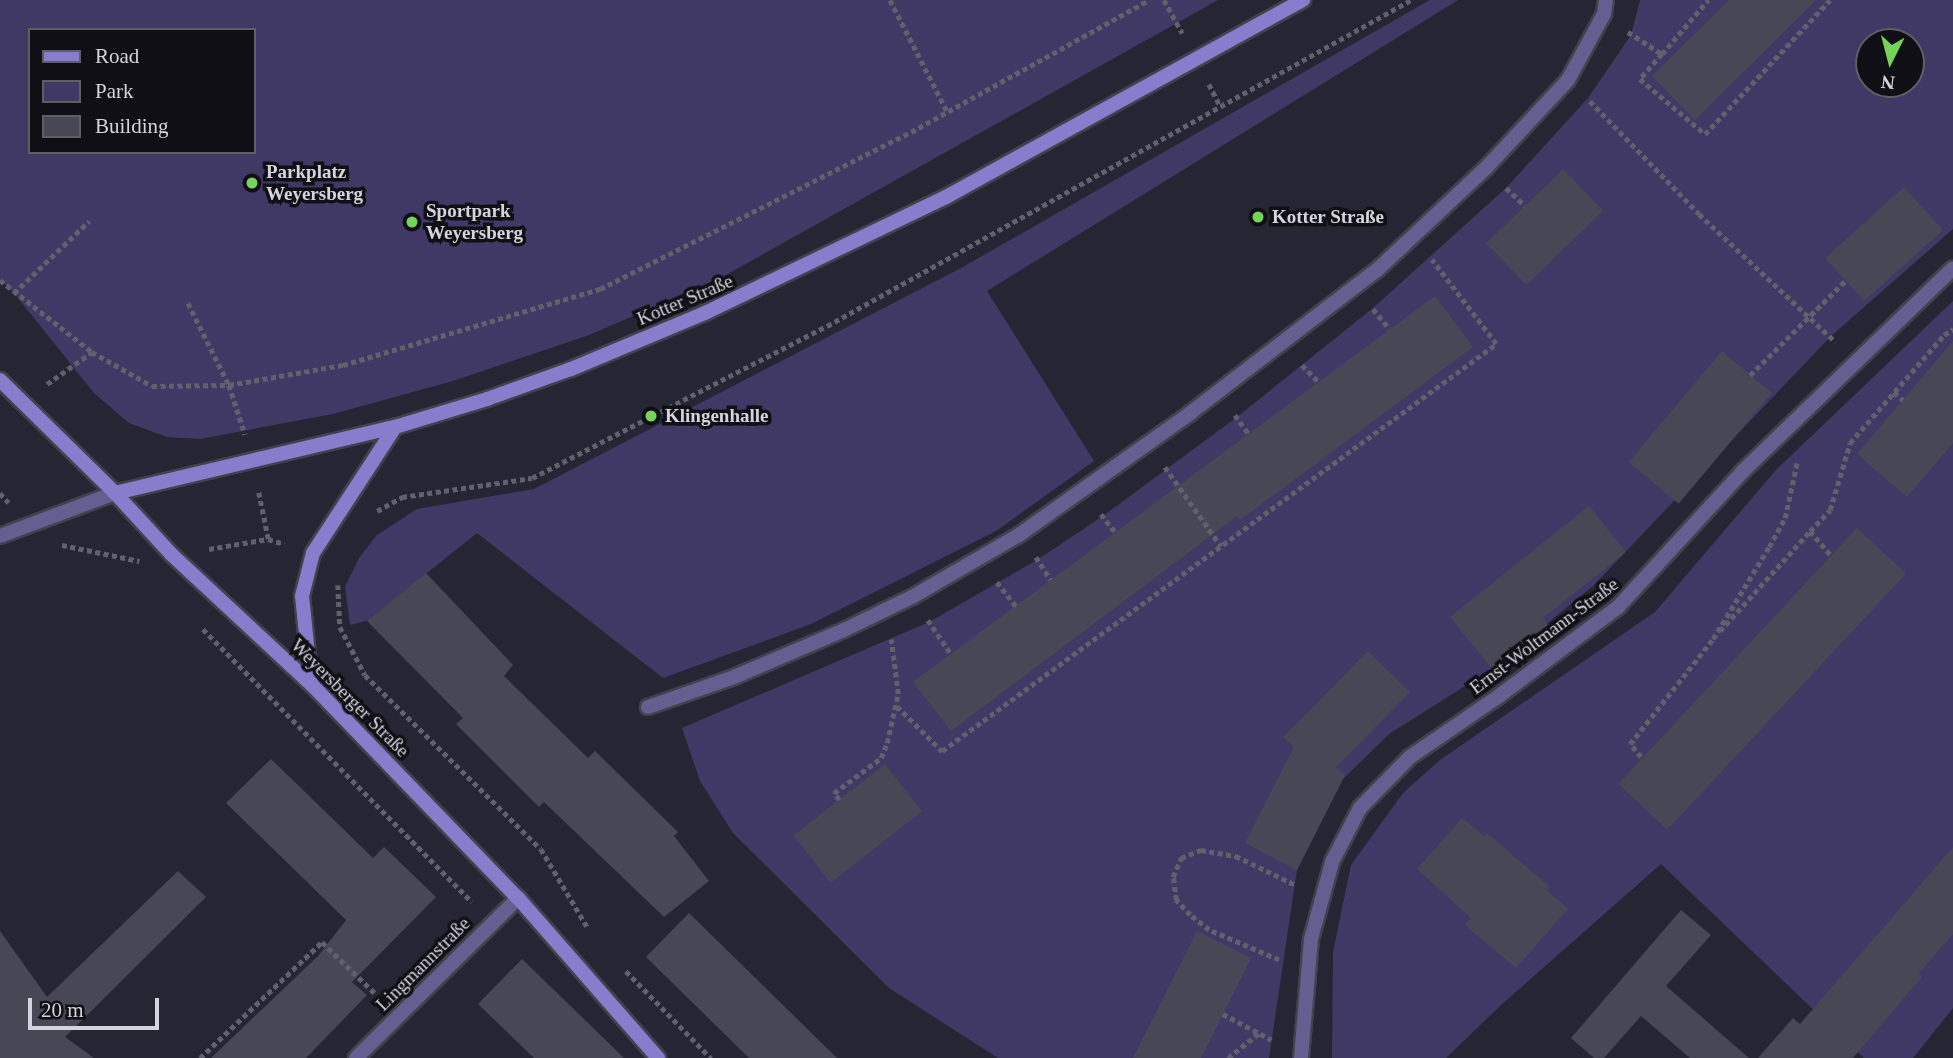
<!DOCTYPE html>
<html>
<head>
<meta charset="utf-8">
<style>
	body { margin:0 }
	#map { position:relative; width:1953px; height:1058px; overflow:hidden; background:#262533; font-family:"Times New Roman",serif }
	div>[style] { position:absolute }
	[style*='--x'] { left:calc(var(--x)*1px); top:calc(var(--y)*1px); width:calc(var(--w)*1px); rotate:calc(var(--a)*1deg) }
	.green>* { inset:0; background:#403966 }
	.building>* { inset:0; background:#484756; transform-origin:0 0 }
	.path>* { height:4.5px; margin-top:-2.25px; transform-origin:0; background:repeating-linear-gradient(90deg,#61606d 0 5px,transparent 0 8.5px) }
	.roads { filter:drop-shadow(2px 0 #42414e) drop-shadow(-2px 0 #42414e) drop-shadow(0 2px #42414e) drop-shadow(0 -2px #42414e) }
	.street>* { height:14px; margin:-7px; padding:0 7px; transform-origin:7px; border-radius:7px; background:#655e90 }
	.secondary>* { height:14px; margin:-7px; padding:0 7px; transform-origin:7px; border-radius:7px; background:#887ccc }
	.dots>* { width:19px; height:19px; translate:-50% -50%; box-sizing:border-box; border:4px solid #100f15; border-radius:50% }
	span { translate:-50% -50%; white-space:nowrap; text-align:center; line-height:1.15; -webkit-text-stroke:7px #100f15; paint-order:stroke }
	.poi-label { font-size:19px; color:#d4d4dd; font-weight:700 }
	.left { translate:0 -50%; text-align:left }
	.street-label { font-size:19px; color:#d4d4dd }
	.legend { position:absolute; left:28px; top:28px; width:228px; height:126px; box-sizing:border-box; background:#100f15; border:2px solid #5e5e65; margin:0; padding:9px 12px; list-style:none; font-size:21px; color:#d4d4dd }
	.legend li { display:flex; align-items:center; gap:14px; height:35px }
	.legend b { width:35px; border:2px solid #5e5e65 }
	.north { position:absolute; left:1855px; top:28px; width:70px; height:70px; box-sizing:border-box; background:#100f15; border:2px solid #5e5e65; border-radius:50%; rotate:186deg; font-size:19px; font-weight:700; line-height:28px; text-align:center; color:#d4d4dd }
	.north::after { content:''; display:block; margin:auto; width:24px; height:32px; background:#75d25b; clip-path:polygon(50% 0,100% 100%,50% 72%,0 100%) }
	.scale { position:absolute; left:28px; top:998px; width:131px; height:32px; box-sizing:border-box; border:4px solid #d4d4dd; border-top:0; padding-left:9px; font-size:21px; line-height:24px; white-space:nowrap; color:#d4d4dd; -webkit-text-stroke:5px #100f15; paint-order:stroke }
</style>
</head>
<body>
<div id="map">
	<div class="green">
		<i style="clip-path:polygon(evenodd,0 0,1218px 0,717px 280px,589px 335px,453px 381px,333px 414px,200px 439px,167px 437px,129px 423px,94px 393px,14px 293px,0 280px,0 0,30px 30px,254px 30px,254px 152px,30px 152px,30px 30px)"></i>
		<i style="clip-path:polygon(1430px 0,1458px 0,987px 291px,1094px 461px,996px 531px,811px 624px,663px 678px,477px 533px,367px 621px,350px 625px,345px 587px,359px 558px,377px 535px,417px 509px,534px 489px,963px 267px)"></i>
		<i style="clip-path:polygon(evenodd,1640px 0,1953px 0,1953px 229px,1830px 337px,1593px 586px,1492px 669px,1389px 734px,1343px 779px,1297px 870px,1269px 1058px,998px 1058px,889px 988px,733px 833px,700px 781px,682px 728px,929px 622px,1037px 560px,1103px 516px,1237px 417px,1373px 308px,1506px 188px,1588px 98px,1631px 35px,1640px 0,1869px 42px,1911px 42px,1911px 84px,1869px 84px,1869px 42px)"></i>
		<i style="clip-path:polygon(1953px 301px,1953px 1008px,1913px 1058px,1864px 1058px,1661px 864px,1501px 1005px,1446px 1058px,1332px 1058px,1333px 952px,1351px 865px,1403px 793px,1440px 760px,1655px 612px,1776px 470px)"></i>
	</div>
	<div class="building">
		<i style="clip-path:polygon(1729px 0,1816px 0,1695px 120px,1652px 76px)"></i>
		<i style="left:1563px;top:169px;width:58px;height:107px;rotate:46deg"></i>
		<i style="left:1904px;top:187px;width:58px;height:106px;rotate:48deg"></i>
		<i style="clip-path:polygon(1435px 296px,1473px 347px,1240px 520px,1237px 516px,951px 731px,913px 682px)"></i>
		<i style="clip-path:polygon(1953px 341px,1953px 443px,1907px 497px,1857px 454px)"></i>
		<i style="left:1722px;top:351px;width:65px;height:145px;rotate:40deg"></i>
		<i style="clip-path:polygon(1589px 506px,1626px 552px,1543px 618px,1548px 625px,1492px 669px,1450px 617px)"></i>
		<i style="left:1857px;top:528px;width:67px;height:350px;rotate:43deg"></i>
		<i style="clip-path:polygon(426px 573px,513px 665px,504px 676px,588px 758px,595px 751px,678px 832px,674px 836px,709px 881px,664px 917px,544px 802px,539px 807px,456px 724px,463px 718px,367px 621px)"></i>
		<i style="clip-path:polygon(1368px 651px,1410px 692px,1336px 767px,1345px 775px,1297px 870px,1245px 843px,1294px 747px,1283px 737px)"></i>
		<i style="clip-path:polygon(271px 759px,373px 858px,384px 847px,436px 897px,352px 982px,367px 995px,306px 1058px,211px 1058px,318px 956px,346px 920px,226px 803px)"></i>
		<i style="left:885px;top:764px;width:60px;height:116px;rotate:52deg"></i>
		<i style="clip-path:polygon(1462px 818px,1484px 836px,1487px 833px,1550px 887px,1547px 890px,1568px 909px,1516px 968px,1465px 925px,1471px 918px,1417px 869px)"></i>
		<i style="clip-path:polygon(1953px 847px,1953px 934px,1918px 974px,1922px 977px,1853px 1058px,1758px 1058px,1793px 1018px,1800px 1024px)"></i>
		<i style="clip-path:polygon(178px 871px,206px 897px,65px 1037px,94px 1058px,0 1058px,0 931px,47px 997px)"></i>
		<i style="clip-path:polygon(1681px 910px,1711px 935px,1666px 986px,1749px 1058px,1690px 1058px,1641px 1016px,1604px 1058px,1594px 1058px,1571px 1038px)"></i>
		<i style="clip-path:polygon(689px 913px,741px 964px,837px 1058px,749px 1058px,646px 957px)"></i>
		<i style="clip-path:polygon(1197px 931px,1251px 958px,1201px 1058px,1133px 1058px)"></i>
		<i style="clip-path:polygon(522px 959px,586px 1021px,624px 1058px,534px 1058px,478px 1004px)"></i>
	</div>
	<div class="path">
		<i style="--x:890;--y:0;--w:127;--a:62.8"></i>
		<i style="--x:1164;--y:0;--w:38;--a:61"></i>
		<i style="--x:1628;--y:32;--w:40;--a:32.9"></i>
		<i style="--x:1662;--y:54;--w:71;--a:-49.6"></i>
		<i style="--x:1662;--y:54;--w:33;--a:131"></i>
		<i style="--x:1640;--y:79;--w:85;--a:40.2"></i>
		<i style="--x:1705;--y:134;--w:183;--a:-47"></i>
		<i style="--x:1209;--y:84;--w:25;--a:63"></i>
		<i style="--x:1590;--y:101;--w:157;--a:46"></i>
		<i style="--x:1699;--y:214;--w:187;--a:43.1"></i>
		<i style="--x:1506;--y:188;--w:26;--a:43"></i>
		<i style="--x:0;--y:280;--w:117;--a:38"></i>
		<i style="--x:92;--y:352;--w:69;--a:29.5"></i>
		<i style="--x:152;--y:386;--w:77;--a:-0.7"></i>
		<i style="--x:229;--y:385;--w:116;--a:-10"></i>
		<i style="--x:343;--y:365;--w:268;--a:-16.5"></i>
		<i style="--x:600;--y:289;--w:348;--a:-26.8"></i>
		<i style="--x:911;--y:132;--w:272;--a:-29"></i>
		<i style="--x:14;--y:293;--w:104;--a:-43.8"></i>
		<i style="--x:188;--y:303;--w:92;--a:63.4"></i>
		<i style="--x:229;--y:385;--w:52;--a:71.9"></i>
		<i style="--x:1373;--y:309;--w:26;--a:50"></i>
		<i style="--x:1302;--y:365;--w:24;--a:45"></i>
		<i style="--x:1750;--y:375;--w:135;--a:-44.7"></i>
		<i style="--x:47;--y:384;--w:55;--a:-35.4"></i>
		<i style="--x:1894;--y:392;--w:12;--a:42"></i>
		<i style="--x:1235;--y:415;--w:24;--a:54"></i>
		<i style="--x:1165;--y:467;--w:97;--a:54.7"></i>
		<i style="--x:0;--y:493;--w:13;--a:48"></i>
		<i style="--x:377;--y:511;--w:29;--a:-29"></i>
		<i style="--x:402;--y:497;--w:131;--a:-8.3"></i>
		<i style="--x:532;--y:478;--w:332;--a:-27.3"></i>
		<i style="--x:827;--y:326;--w:669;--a:-29.17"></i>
		<i style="--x:1101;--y:514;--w:23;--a:52"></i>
		<i style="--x:1810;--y:531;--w:29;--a:-46"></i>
		<i style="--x:1830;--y:510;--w:70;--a:-73.4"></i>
		<i style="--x:1850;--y:443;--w:143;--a:-49"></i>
		<i style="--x:1944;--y:335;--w:11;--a:-34"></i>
		<i style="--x:268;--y:539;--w:17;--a:17"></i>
		<i style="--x:62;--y:545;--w:79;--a:11.7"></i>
		<i style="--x:209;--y:549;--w:60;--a:-9.6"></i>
		<i style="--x:268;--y:539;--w:50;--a:-101.5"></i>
		<i style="--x:1036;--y:557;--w:27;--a:57"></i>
		<i style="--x:997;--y:582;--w:31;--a:52"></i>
		<i style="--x:338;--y:585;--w:42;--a:87.3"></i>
		<i style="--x:340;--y:627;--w:54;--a:62.5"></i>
		<i style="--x:365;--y:675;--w:247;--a:44.7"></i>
		<i style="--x:541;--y:849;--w:92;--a:59.3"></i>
		<i style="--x:928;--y:620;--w:41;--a:55.9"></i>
		<i style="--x:203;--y:629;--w:383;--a:45.4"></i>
		<i style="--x:1720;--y:631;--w:135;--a:-48"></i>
		<i style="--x:1810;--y:531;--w:32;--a:49"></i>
		<i style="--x:897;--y:706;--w:64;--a:45"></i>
		<i style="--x:942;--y:751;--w:687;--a:-36.3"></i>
		<i style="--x:1496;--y:344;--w:106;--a:-127.3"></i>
		<i style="--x:1641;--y:757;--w:17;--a:-130"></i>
		<i style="--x:1630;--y:744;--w:134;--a:-51.7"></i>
		<i style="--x:1713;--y:639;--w:108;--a:-58.7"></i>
		<i style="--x:1769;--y:547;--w:33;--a:-61"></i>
		<i style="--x:1785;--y:518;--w:57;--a:-77.9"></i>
		<i style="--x:839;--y:800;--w:9;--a:-126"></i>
		<i style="--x:834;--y:793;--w:59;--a:-36.7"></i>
		<i style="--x:881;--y:758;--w:16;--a:-68"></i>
		<i style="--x:887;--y:743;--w:50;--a:-77.3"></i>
		<i style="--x:898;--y:694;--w:55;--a:-97.3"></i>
		<i style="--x:1279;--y:960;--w:76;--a:-156.8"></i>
		<i style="--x:1209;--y:930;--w:24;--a:-142"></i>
		<i style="--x:1190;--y:915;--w:21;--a:-133"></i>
		<i style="--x:1176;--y:900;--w:23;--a:-97"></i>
		<i style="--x:1173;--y:877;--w:21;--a:-67"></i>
		<i style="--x:1181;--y:858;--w:22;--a:-22"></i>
		<i style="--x:1201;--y:850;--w:36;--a:10"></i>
		<i style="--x:1236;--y:856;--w:67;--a:25.8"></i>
		<i style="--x:626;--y:971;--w:122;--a:45.7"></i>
		<i style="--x:1223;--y:1014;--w:55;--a:28"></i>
		<i style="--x:200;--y:1058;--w:168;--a:-43.6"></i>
		<i style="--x:322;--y:942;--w:78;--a:44"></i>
		<i style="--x:1228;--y:1058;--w:40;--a:-39"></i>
	</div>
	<div class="roads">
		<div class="street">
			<i style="--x:0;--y:536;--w:123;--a:-20.5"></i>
			<i style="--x:648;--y:707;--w:91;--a:-19.2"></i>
			<i style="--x:734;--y:677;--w:120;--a:-23.1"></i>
			<i style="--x:844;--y:630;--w:76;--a:-25.9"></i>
			<i style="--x:912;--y:597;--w:124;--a:-30.1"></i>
			<i style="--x:1019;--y:535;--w:209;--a:-35.4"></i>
			<i style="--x:1189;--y:414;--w:238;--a:-37.5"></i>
			<i style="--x:1378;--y:269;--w:146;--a:-43.1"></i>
			<i style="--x:1485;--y:169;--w:122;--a:-47"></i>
			<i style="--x:1568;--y:80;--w:75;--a:-61.4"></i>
			<i style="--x:1604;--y:14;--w:14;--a:-82"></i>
			<i style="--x:356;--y:1058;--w:228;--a:-44.6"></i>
			<i style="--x:1301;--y:1058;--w:119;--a:-85.2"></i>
			<i style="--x:1311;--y:939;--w:80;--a:-74.7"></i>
			<i style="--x:1332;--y:862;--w:61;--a:-62.6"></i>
			<i style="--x:1360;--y:808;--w:71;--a:-45.6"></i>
			<i style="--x:1410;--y:757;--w:108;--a:-34.4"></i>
			<i style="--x:1499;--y:696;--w:149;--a:-36.8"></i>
			<i style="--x:1618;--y:607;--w:183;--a:-47.4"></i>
			<i style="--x:1742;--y:472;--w:293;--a:-44"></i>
		</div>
		<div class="secondary">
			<i style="--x:0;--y:380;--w:161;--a:44.5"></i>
			<i style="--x:115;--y:493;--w:84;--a:47.4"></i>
			<i style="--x:172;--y:555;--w:190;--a:42.9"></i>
			<i style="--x:311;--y:684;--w:298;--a:46"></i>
			<i style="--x:518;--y:898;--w:213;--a:48.8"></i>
			<i style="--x:115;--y:493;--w:288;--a:-13.3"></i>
			<i style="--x:395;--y:427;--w:96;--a:-16.9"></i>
			<i style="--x:487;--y:399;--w:89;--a:-19.7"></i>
			<i style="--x:571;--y:369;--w:145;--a:-22.7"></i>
			<i style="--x:705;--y:313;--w:267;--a:-25.7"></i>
			<i style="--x:946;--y:197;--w:408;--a:-28.9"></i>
			<i style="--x:311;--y:684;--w:88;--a:-95.8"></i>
			<i style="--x:302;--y:596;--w:44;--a:-75.7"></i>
			<i style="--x:313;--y:553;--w:150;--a:-56.9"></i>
		</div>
	</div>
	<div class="dots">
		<i style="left:252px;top:183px;background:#75d25b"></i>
		<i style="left:1258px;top:217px;background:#75d25b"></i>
		<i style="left:412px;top:222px;background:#75d25b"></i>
		<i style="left:651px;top:416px;background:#75d25b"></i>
	</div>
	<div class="poi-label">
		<span class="left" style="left:266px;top:183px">Parkplatz<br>Weyersberg</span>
		<span class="left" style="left:426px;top:222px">Sportpark<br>Weyersberg</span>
		<span class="left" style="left:1272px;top:217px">Kotter Straße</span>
		<span class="left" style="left:665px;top:416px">Klingenhalle</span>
	</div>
	<div class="street-label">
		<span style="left:685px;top:300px;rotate:-23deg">Kotter Straße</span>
		<span style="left:1544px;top:636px;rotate:-37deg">Ernst-Woltmann-Straße</span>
		<span style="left:350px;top:698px;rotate:45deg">Weyersberger Straße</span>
		<span style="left:423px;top:964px;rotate:-45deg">Lingmannstraße</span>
	</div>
	<ul class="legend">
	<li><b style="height:9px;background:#887ccc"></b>Road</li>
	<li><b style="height:19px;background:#403966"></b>Park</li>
	<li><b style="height:19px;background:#484756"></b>Building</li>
	</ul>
	<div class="north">N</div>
	<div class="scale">20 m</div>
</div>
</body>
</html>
